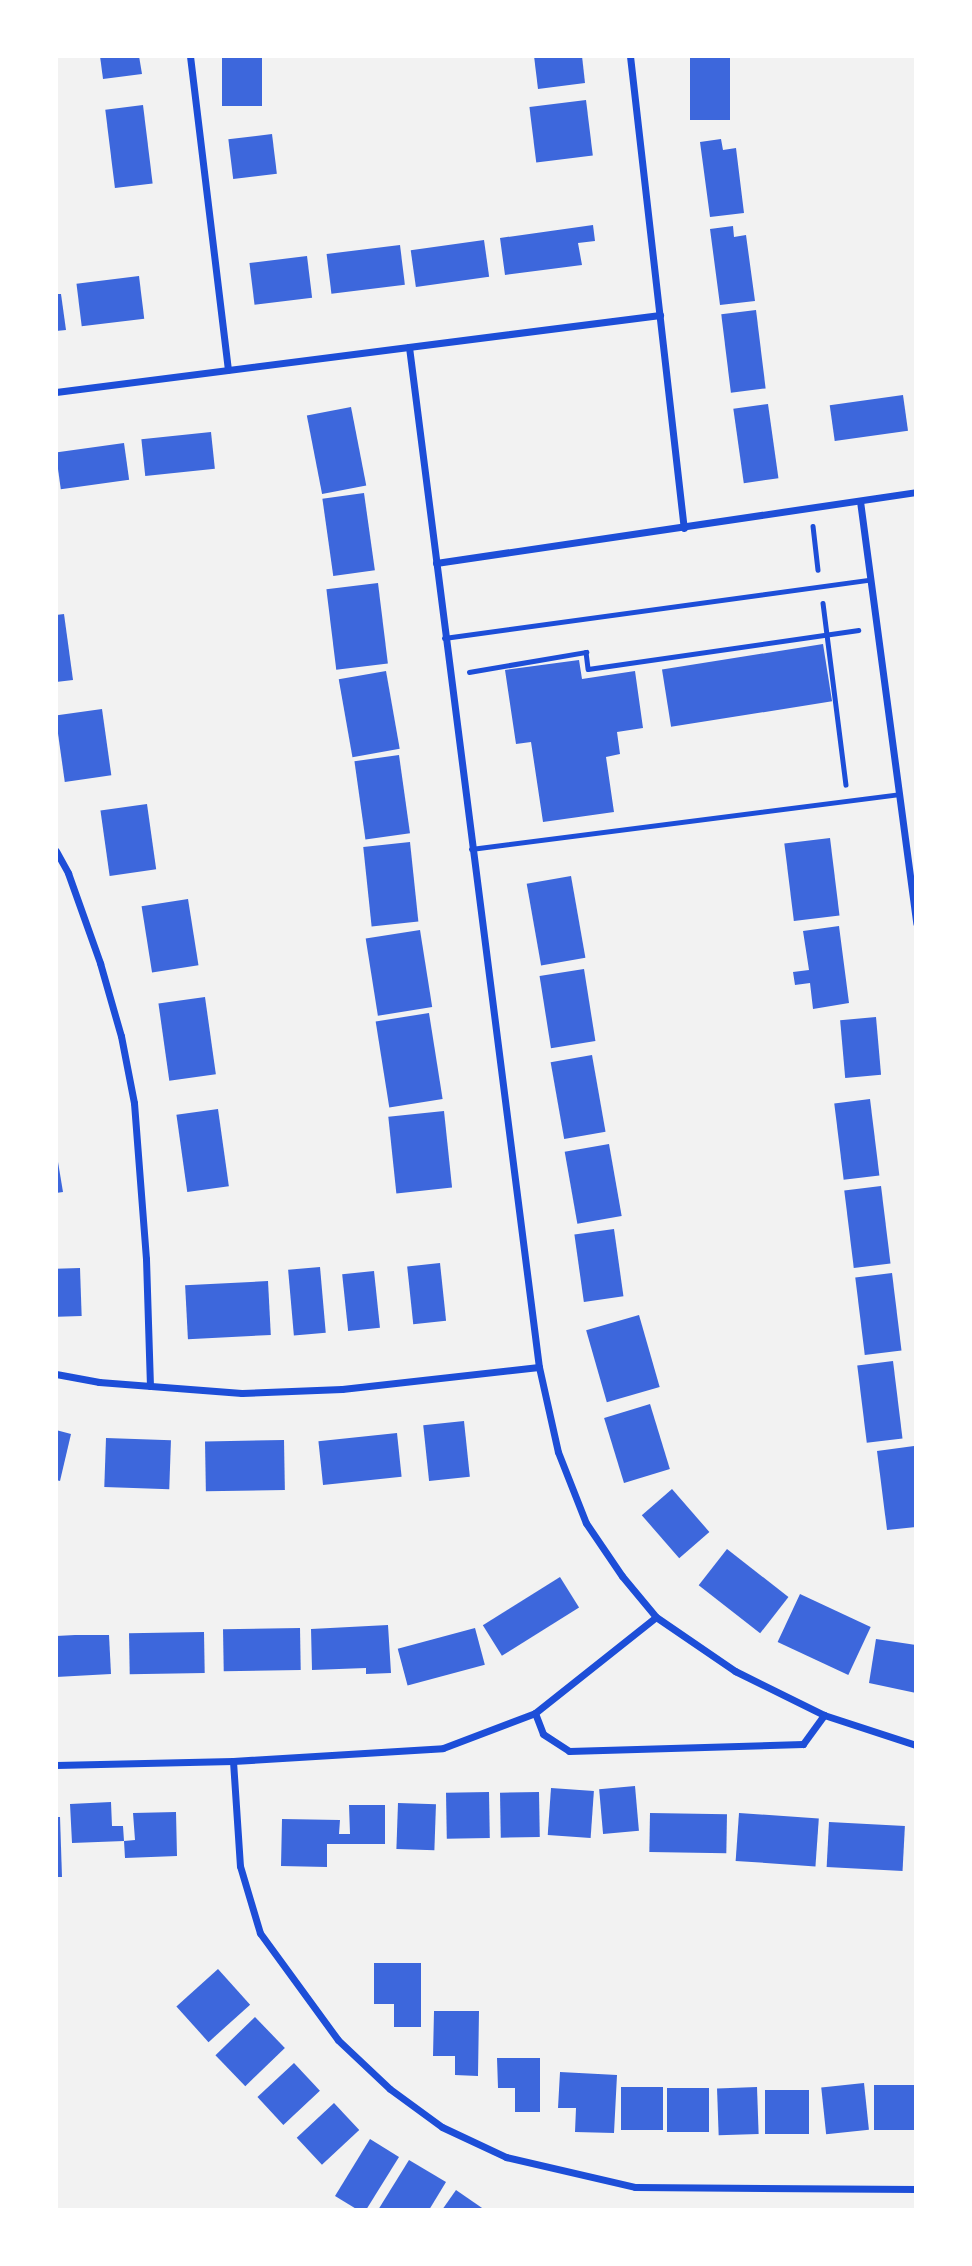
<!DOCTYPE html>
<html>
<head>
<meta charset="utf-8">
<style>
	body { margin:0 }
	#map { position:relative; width:972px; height:2266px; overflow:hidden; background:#f2f2f2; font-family:"Libre Baskerville",serif }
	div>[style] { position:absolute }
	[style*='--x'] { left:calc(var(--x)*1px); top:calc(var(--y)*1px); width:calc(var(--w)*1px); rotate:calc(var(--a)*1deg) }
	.building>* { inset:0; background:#3d67dc; transform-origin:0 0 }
	.path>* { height:4.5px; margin:-2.25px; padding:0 2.25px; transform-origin:2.25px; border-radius:2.25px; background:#1d4ed8 }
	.service>* { height:5px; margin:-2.5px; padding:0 2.5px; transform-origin:2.5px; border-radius:2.5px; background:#1d4ed8 }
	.minor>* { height:7px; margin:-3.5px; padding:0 3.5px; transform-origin:3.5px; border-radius:3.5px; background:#1d4ed8 }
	span { translate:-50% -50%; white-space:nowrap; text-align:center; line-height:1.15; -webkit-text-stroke:7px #fff; paint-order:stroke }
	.frame { position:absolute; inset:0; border:58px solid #fff; pointer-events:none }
</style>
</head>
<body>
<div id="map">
	<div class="building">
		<i style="clip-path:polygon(100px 56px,139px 56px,142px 74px,103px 79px)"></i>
		<i style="left:222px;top:56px;width:40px;height:50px"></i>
		<i style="clip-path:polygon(534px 56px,582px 56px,585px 83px,538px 89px)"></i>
		<i style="left:690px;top:56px;width:40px;height:64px"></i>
		<i style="left:586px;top:100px;width:56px;height:57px;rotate:83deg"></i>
		<i style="left:143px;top:105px;width:79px;height:38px;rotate:83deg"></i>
		<i style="left:272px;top:134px;width:40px;height:44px;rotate:83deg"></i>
		<i style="clip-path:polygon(721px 139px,723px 150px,736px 148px,744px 213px,710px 217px,700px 142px)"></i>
		<i style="clip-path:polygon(593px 225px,595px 241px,578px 243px,582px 265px,505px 275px,500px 238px)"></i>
		<i style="clip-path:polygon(733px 226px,734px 237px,746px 235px,755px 301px,720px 305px,710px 229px)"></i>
		<i style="left:484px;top:240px;width:37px;height:74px;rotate:82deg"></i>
		<i style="left:400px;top:245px;width:40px;height:74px;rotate:83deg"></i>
		<i style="left:307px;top:256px;width:42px;height:58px;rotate:83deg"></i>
		<i style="left:139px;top:276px;width:43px;height:63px;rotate:83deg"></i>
		<i style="clip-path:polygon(56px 294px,61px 294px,66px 330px,56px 331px)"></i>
		<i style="left:756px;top:310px;width:79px;height:35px;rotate:83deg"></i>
		<i style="left:903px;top:395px;width:36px;height:74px;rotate:82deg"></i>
		<i style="left:768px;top:404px;width:75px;height:35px;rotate:82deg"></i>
		<i style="left:351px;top:407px;width:80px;height:45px;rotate:79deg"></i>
		<i style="left:211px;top:432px;width:37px;height:70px;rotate:84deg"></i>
		<i style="left:124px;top:443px;width:37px;height:69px;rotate:82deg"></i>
		<i style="left:364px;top:493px;width:78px;height:42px;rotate:82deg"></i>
		<i style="left:378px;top:583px;width:81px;height:52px;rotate:83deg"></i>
		<i style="clip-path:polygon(64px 614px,73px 680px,56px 682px,56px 615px)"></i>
		<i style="left:823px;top:644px;width:58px;height:163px;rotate:81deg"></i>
		<i style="clip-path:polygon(579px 660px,582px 679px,635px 671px,643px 728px,617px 732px,620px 754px,606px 757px,614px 812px,543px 822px,531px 742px,516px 744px,505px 670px)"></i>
		<i style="left:386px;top:671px;width:79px;height:48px;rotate:80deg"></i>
		<i style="left:102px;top:709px;width:67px;height:47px;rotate:82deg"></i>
		<i style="left:399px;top:755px;width:79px;height:45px;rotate:82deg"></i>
		<i style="left:147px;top:804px;width:66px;height:47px;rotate:82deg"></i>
		<i style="left:830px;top:838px;width:78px;height:46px;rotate:83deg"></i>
		<i style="left:410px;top:842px;width:80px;height:47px;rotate:84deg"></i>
		<i style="left:571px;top:876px;width:83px;height:45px;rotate:80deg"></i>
		<i style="left:188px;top:899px;width:67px;height:47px;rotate:81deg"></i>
		<i style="clip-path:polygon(839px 926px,849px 1003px,813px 1009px,810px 983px,795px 985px,793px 972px,809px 970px,803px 931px)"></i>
		<i style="left:420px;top:930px;width:78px;height:55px;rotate:81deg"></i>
		<i style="left:584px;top:969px;width:73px;height:45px;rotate:81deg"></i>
		<i style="left:205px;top:997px;width:78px;height:47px;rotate:82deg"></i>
		<i style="left:429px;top:1013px;width:87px;height:54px;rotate:81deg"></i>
		<i style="left:876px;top:1017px;width:58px;height:36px;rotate:85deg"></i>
		<i style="left:592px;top:1055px;width:78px;height:42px;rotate:80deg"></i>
		<i style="left:870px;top:1099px;width:77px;height:36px;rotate:83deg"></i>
		<i style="left:218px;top:1109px;width:78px;height:42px;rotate:82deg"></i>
		<i style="left:444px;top:1111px;width:77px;height:56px;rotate:84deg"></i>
		<i style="left:609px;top:1144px;width:73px;height:45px;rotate:80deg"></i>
		<i style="clip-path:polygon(56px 1150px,63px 1192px,56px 1193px)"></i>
		<i style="left:881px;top:1186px;width:78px;height:37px;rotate:83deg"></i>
		<i style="left:614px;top:1229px;width:68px;height:40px;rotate:82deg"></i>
		<i style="left:440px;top:1263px;width:58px;height:33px;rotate:84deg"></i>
		<i style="left:320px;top:1267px;width:66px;height:32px;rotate:85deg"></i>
		<i style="left:80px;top:1268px;width:48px;height:24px;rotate:88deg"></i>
		<i style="left:374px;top:1271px;width:57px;height:32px;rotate:84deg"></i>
		<i style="left:892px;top:1273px;width:78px;height:37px;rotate:83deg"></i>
		<i style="left:268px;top:1281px;width:54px;height:83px;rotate:87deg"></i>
		<i style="left:639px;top:1315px;width:75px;height:55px;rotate:74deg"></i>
		<i style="left:893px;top:1361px;width:78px;height:36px;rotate:83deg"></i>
		<i style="left:650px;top:1404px;width:68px;height:48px;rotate:73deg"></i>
		<i style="left:464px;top:1421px;width:56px;height:41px;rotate:84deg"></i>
		<i style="clip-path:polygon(56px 1430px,71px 1434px,60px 1481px,56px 1480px)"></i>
		<i style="left:397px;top:1433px;width:44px;height:79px;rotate:84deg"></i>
		<i style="left:106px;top:1438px;width:65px;height:49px;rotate:2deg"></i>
		<i style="left:284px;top:1440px;width:50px;height:79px;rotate:89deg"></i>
		<i style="clip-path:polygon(914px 1446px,916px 1527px,887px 1530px,877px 1451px)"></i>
		<i style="left:672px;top:1489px;width:57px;height:40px;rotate:49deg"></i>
		<i style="left:727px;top:1549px;width:78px;height:46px;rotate:38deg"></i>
		<i style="left:560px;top:1577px;width:36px;height:91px;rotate:58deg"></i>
		<i style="left:800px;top:1594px;width:78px;height:53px;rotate:25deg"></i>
		<i style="clip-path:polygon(388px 1625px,391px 1673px,366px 1674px,366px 1668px,312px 1670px,311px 1629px)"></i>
		<i style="left:300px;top:1628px;width:42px;height:77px;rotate:89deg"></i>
		<i style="left:475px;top:1628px;width:38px;height:80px;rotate:75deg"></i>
		<i style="left:204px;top:1632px;width:41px;height:75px;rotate:89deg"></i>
		<i style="clip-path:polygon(75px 1635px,109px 1635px,111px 1674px,56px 1677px,56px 1636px)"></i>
		<i style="clip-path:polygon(876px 1639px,916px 1645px,916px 1693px,869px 1683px)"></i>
		<i style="left:635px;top:1786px;width:45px;height:36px;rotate:85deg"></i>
		<i style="left:551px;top:1788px;width:43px;height:47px;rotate:4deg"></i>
		<i style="left:489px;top:1792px;width:46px;height:43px;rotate:89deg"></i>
		<i style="left:539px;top:1792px;width:45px;height:39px;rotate:89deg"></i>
		<i style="clip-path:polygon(111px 1802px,112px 1826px,123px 1826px,124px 1841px,72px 1843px,70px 1804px)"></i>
		<i style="left:398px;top:1803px;width:38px;height:46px;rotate:2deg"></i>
		<i style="clip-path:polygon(349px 1805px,385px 1805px,385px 1844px,327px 1844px,327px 1867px,281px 1866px,282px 1819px,340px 1820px,339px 1834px,350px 1834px)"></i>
		<i style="clip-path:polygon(176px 1812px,177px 1856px,125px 1858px,124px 1841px,135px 1840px,133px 1813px)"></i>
		<i style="left:650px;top:1813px;width:77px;height:39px;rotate:1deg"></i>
		<i style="left:739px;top:1813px;width:80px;height:48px;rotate:4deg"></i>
		<i style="clip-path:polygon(56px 1817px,60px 1817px,62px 1877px,56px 1877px)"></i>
		<i style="left:829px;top:1822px;width:76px;height:45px;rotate:3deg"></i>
		<i style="clip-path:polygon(374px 1963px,421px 1963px,421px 2027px,394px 2027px,394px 2004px,374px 2004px)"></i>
		<i style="left:218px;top:1969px;width:48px;height:56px;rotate:48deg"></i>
		<i style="clip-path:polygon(434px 2011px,479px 2011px,478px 2076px,455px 2075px,455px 2056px,433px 2056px)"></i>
		<i style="left:255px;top:2017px;width:43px;height:55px;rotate:46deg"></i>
		<i style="clip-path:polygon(497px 2058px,540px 2058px,540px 2112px,515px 2112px,515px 2088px,498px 2088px)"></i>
		<i style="left:294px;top:2063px;width:38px;height:50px;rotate:47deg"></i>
		<i style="clip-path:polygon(560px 2072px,617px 2075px,614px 2133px,575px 2132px,576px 2108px,558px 2108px)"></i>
		<i style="left:864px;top:2083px;width:47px;height:43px;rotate:84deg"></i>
		<i style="left:916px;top:2085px;width:45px;height:42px;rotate:90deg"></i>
		<i style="left:621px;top:2087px;width:42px;height:43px"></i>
		<i style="left:757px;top:2087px;width:47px;height:40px;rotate:88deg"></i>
		<i style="left:667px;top:2088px;width:42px;height:44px"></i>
		<i style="left:765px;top:2090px;width:44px;height:44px"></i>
		<i style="left:334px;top:2103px;width:37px;height:51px;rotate:47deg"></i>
		<i style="clip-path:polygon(370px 2139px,399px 2157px,366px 2210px,358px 2210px,335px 2196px)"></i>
		<i style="clip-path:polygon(409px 2160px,446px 2182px,429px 2210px,378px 2210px)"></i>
		<i style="clip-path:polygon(456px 2190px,485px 2210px,442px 2210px)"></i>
	</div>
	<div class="path">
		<i style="--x:813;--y:526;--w:44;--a:83.5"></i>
		<i style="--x:823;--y:603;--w:183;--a:82.8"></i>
		<i style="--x:469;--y:672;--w:119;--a:-9.7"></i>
		<i style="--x:586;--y:652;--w:17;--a:83"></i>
		<i style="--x:588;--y:669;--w:273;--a:-8.2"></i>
	</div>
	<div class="service">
		<i style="--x:444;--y:638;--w:430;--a:-7.8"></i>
		<i style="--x:471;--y:849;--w:432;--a:-7.3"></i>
	</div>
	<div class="minor">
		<i style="--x:190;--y:56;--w:316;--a:83.1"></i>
		<i style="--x:630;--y:56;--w:475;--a:83.5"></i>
		<i style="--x:409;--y:347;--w:1028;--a:82.74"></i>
		<i style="--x:539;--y:1367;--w:87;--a:77.4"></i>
		<i style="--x:558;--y:1452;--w:76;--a:68.5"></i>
		<i style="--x:586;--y:1523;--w:64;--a:55.8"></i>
		<i style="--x:622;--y:1576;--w:53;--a:50.3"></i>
		<i style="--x:656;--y:1617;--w:96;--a:34.4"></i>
		<i style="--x:735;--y:1671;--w:99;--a:26.3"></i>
		<i style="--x:824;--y:1715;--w:97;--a:18.1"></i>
		<i style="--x:56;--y:392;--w:609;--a:-7.27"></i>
		<i style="--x:860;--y:501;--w:426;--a:82.4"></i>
		<i style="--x:436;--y:563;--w:485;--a:-8.4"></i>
		<i style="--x:56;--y:851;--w:25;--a:61"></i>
		<i style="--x:68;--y:873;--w:96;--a:70.4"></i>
		<i style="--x:100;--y:963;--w:76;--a:74"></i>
		<i style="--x:121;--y:1036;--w:68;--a:79"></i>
		<i style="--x:134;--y:1103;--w:156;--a:85.6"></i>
		<i style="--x:146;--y:1259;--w:127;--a:88.2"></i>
		<i style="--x:56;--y:1374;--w:44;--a:10.5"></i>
		<i style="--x:99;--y:1382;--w:143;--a:4.4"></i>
		<i style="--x:242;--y:1393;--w:100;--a:-2.3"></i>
		<i style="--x:342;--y:1389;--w:198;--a:-6.4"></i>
		<i style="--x:535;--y:1713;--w:154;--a:-38.4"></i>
		<i style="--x:233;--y:1761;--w:105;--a:86.2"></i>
		<i style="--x:240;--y:1866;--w:70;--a:73.4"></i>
		<i style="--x:260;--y:1933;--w:132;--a:53.9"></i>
		<i style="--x:338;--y:2040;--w:71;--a:43.3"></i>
		<i style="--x:390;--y:2089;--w:64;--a:36.2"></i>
		<i style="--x:442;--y:2127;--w:71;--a:25.1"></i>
		<i style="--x:506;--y:2157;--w:132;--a:13.1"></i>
		<i style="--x:635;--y:2187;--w:281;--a:0.4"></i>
		<i style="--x:56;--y:1765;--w:177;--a:-1.3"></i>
		<i style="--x:233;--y:1761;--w:210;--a:-3.5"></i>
		<i style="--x:443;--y:1748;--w:98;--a:-20.8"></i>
		<i style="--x:535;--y:1713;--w:22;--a:69"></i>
		<i style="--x:543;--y:1734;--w:31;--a:33"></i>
		<i style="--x:569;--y:1751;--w:234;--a:-1.7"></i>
		<i style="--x:803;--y:1744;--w:36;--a:-54"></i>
	</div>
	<div class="frame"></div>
</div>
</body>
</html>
